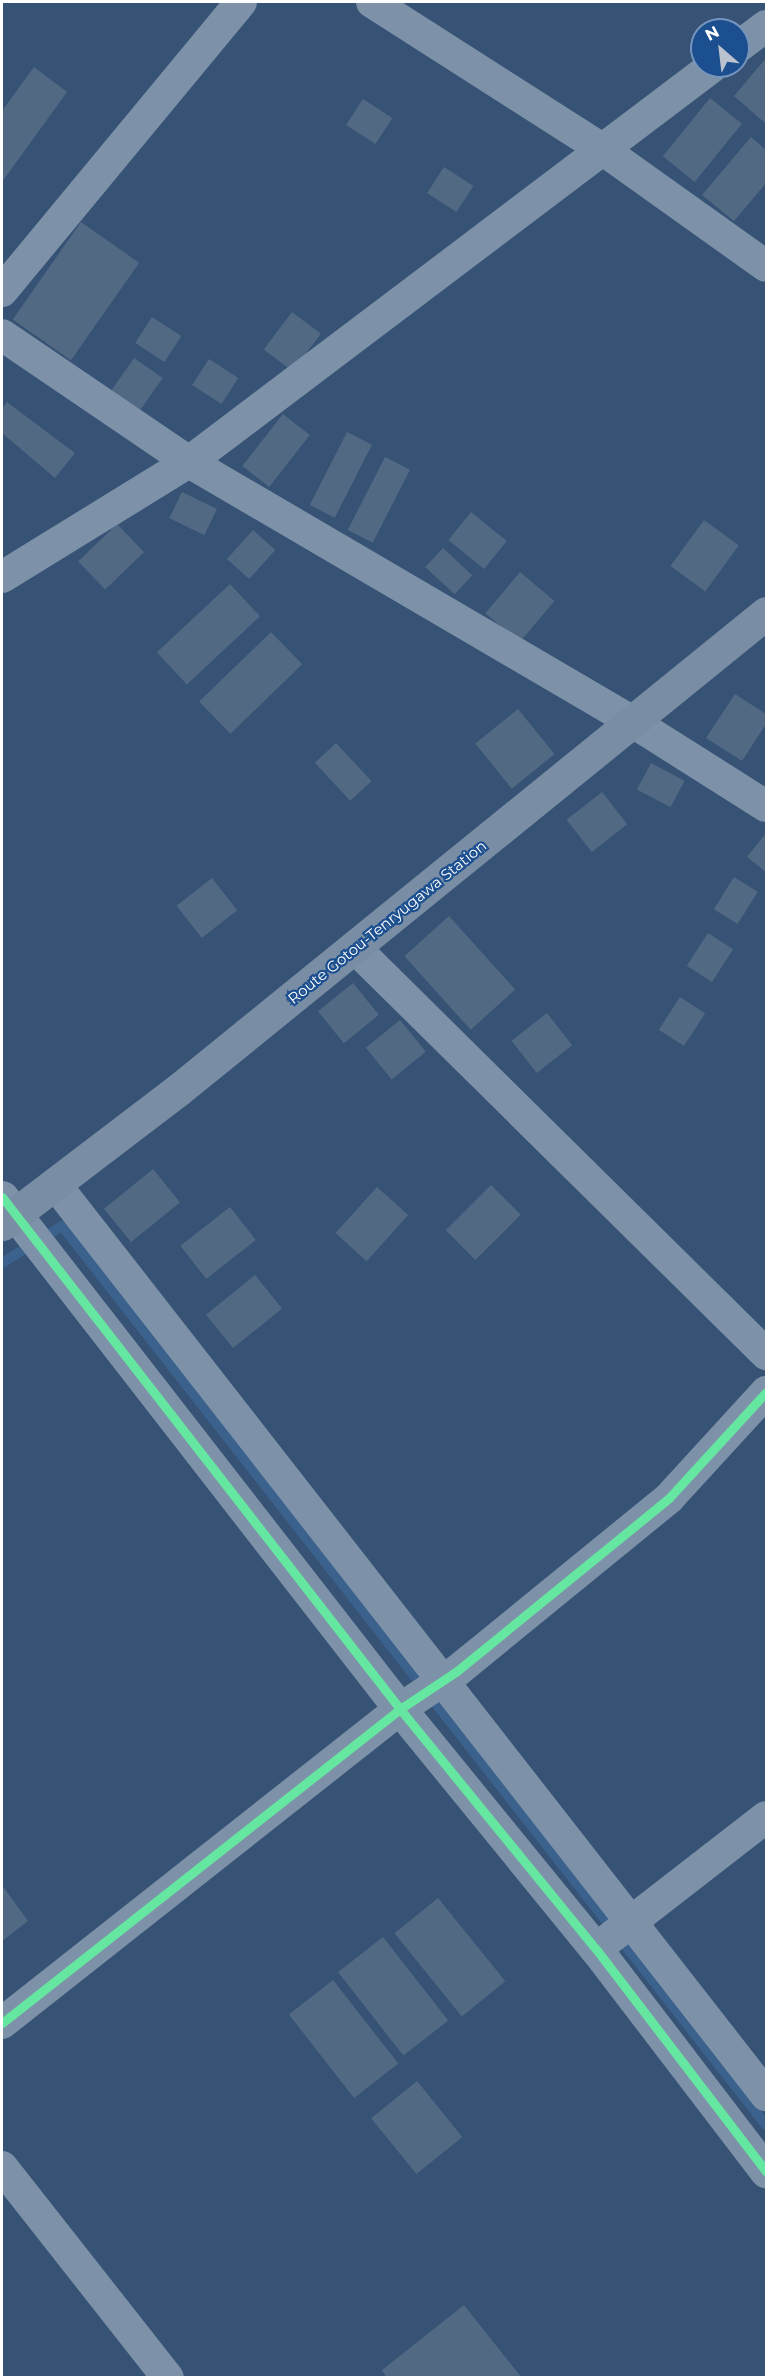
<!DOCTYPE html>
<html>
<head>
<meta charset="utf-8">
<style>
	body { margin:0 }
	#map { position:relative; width:768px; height:2379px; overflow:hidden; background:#365274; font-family:Montserrat,sans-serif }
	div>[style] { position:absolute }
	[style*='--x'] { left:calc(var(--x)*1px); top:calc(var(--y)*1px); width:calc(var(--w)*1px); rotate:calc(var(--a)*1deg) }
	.stream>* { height:10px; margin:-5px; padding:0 5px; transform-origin:5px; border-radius:5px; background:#3b618d }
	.building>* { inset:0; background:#526984; transform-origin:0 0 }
	.minor>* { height:32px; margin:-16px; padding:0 16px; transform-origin:16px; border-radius:16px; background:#7d92a8 }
	.tertiary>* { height:33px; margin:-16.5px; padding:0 16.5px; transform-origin:16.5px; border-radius:16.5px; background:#7d92a8 }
	.secondary>* { height:33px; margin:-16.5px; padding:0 16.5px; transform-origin:16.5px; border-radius:16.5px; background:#798da4 }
	.cycleway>* { height:9px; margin:-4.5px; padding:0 4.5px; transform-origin:4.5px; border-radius:4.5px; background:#66e7a1 }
	span { translate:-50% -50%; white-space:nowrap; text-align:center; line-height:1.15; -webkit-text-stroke:4.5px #1b4f8f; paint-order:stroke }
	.street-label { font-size:15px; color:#fff }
	.frame { position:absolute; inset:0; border:3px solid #fff; pointer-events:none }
	.north { position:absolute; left:690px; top:18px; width:60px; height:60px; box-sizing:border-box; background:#1b4f8f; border:2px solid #7695bc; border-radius:50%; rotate:332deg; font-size:16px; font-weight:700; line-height:24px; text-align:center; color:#fff }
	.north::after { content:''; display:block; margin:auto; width:21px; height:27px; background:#b9c2ce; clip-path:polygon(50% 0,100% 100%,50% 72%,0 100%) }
</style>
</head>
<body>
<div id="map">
	<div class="stream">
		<i style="--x:2;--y:1263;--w:70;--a:-31.7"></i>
		<i style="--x:62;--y:1226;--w:1142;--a:51.94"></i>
	</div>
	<div class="building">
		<i style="clip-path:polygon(766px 58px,766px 121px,765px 123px,734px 96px)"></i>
		<i style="clip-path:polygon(34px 67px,67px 92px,2px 182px,2px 111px)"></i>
		<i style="left:710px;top:98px;width:41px;height:75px;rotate:39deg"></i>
		<i style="left:363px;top:99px;width:35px;height:31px;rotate:33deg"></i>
		<i style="clip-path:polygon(751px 137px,766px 150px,766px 183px,734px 221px,702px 195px)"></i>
		<i style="left:444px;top:167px;width:35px;height:31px;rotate:33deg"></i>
		<i style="left:81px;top:222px;width:71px;height:119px;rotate:35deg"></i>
		<i style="left:292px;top:312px;width:36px;height:47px;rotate:37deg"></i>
		<i style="left:152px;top:317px;width:35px;height:31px;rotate:33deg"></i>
		<i style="left:134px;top:358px;width:35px;height:46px;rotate:35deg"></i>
		<i style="left:209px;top:359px;width:35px;height:31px;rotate:33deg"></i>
		<i style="clip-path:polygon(7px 402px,75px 453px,55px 478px,2px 433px,2px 409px)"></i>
		<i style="left:283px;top:414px;width:34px;height:66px;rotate:38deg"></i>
		<i style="left:347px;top:432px;width:28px;height:82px;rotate:27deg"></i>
		<i style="left:385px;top:457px;width:28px;height:82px;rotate:27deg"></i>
		<i style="left:182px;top:492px;width:39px;height:29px;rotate:26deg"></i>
		<i style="left:471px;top:512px;width:46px;height:36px;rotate:39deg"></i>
		<i style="left:704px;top:520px;width:43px;height:57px;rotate:36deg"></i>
		<i style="left:117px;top:524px;width:39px;height:54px;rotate:46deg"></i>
		<i style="left:253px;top:530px;width:30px;height:39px;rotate:42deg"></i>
		<i style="left:443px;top:548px;width:40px;height:26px;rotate:43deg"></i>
		<i style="left:520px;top:572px;width:45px;height:54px;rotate:40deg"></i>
		<i style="left:230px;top:584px;width:44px;height:100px;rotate:47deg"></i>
		<i style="left:271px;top:632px;width:45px;height:100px;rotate:46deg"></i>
		<i style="clip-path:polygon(735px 694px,766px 714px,766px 724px,742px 761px,706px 738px)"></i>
		<i style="left:518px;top:709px;width:58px;height:55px;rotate:51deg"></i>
		<i style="left:336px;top:743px;width:52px;height:29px;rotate:47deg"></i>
		<i style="left:651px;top:763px;width:38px;height:30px;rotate:28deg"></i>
		<i style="left:602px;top:792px;width:41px;height:45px;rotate:52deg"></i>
		<i style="clip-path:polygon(766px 833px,766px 872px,747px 857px)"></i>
		<i style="left:734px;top:877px;width:28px;height:38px;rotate:32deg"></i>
		<i style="left:212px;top:878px;width:41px;height:45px;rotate:52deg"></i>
		<i style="left:449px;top:916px;width:99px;height:60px;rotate:48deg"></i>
		<i style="left:708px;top:933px;width:30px;height:39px;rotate:33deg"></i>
		<i style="left:353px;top:983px;width:41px;height:45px;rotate:51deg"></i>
		<i style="left:680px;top:997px;width:30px;height:39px;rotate:33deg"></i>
		<i style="left:547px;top:1013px;width:41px;height:45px;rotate:52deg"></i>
		<i style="left:400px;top:1020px;width:41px;height:44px;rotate:51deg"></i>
		<i style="left:153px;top:1169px;width:43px;height:63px;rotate:51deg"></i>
		<i style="left:491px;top:1185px;width:42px;height:64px;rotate:45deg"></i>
		<i style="left:377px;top:1187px;width:42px;height:62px;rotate:42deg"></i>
		<i style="left:230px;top:1207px;width:42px;height:63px;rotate:52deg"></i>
		<i style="left:255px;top:1275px;width:43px;height:63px;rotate:51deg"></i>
		<i style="clip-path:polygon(2px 1885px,28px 1921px,2px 1941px)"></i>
		<i style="left:438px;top:1898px;width:107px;height:56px;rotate:51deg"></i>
		<i style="left:383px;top:1937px;width:106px;height:57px;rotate:52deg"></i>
		<i style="left:333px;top:1980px;width:106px;height:56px;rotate:52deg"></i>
		<i style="left:417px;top:2081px;width:72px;height:59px;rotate:51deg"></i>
		<i style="clip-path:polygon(464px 2305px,522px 2378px,387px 2378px,382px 2370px)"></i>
	</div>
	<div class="minor">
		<i style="--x:372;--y:2;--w:273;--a:32.6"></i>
		<i style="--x:602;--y:149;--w:201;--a:35.5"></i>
		<i style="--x:738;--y:47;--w:35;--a:-37"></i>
		<i style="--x:2;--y:291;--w:375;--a:-50.4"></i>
		<i style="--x:2;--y:335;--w:226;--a:34.2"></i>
		<i style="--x:189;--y:462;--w:515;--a:30.35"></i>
		<i style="--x:633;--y:722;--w:157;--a:32.3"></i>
		<i style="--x:2;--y:577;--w:220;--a:-31.6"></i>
		<i style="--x:189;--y:462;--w:657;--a:-37.08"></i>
		<i style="--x:355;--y:948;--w:578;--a:44.65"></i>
		<i style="--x:55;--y:1184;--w:1156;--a:52.03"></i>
		<i style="--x:596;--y:1949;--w:215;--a:-37.8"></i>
		<i style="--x:2;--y:2023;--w:507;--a:-38.27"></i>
		<i style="--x:400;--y:1709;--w:69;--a:-33.7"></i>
		<i style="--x:457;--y:1671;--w:274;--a:-39.2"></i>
		<i style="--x:669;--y:1498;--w:144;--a:-47.5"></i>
		<i style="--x:2;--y:2167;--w:268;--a:51.8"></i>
	</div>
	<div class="tertiary">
		<i style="--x:2;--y:1197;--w:648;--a:52.14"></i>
		<i style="--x:400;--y:1709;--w:310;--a:50.8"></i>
		<i style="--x:596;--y:1949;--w:280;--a:52.6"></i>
	</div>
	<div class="secondary">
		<i style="--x:2;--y:1224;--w:221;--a:-37.3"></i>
		<i style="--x:178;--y:1090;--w:757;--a:-39.05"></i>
	</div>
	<div class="cycleway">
		<i style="--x:2;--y:1197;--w:648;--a:52.14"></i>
		<i style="--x:400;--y:1709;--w:310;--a:50.8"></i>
		<i style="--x:596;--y:1949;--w:280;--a:52.6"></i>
		<i style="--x:2;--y:2023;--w:507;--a:-38.27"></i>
		<i style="--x:400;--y:1709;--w:69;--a:-33.7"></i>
		<i style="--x:457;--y:1671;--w:274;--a:-39.2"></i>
		<i style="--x:669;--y:1498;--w:144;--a:-47.5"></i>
	</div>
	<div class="street-label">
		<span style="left:387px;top:922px;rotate:-39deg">Route Gotou-Tenryugawa Station</span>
	</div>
	<div class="frame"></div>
	<div class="north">N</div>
</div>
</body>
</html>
